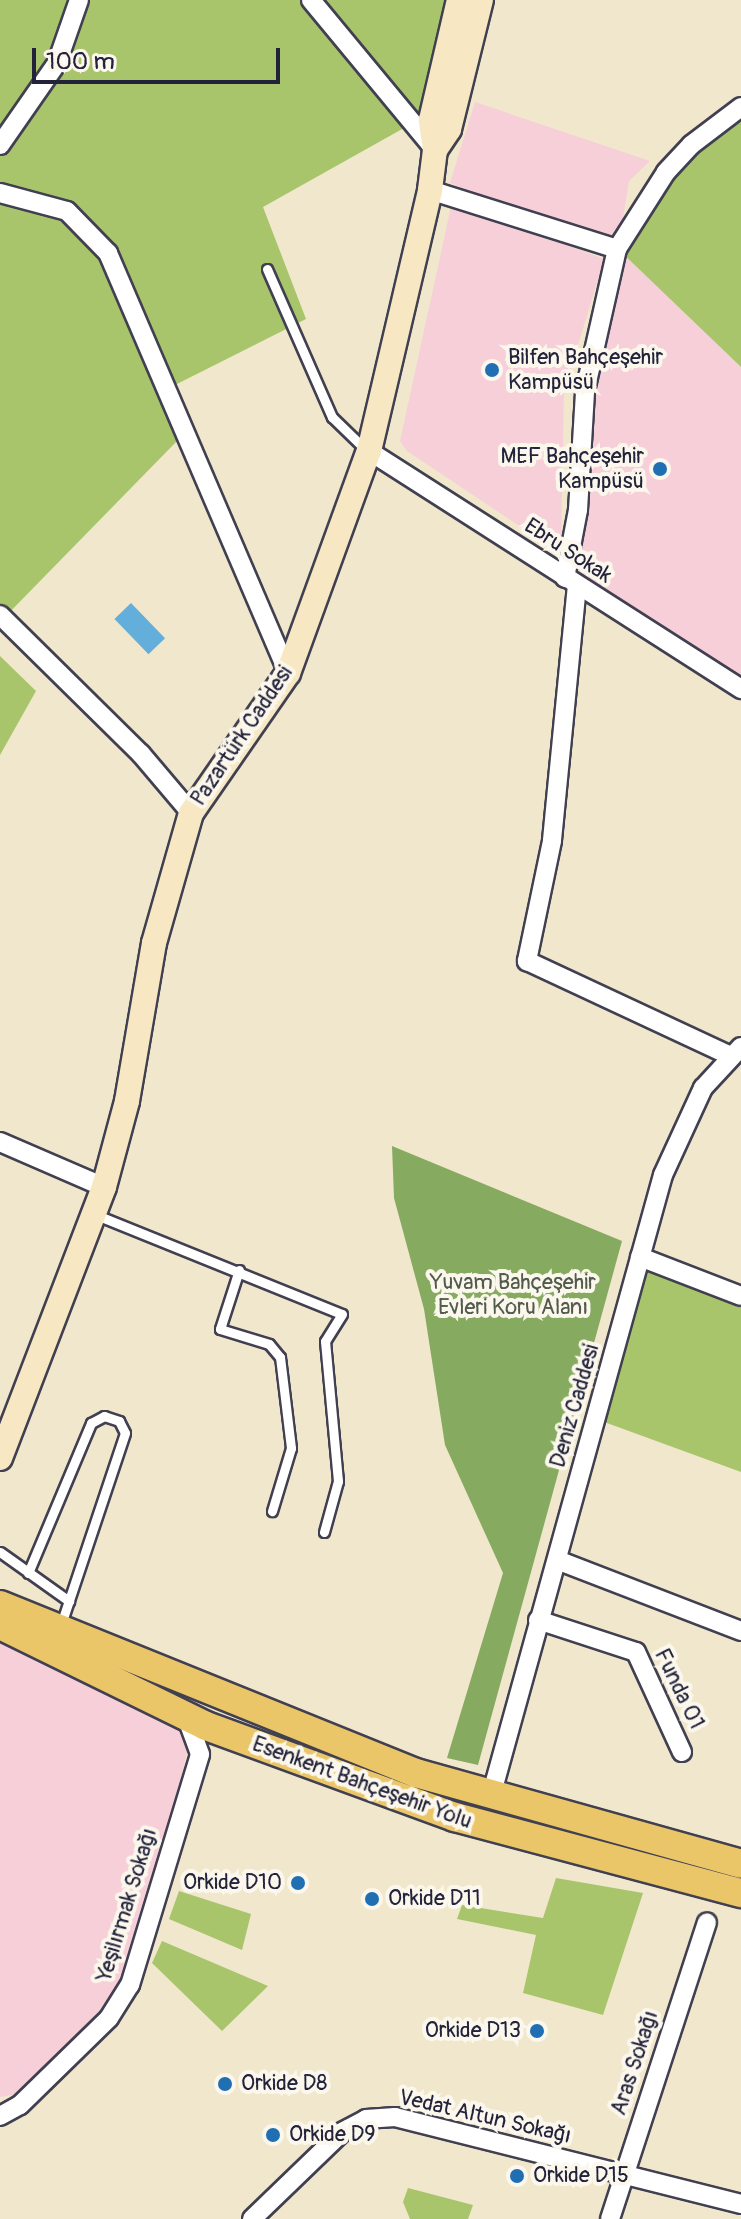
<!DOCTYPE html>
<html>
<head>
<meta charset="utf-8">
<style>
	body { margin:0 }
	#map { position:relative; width:741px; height:2219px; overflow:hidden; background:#f1e7cc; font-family:Pangolin,sans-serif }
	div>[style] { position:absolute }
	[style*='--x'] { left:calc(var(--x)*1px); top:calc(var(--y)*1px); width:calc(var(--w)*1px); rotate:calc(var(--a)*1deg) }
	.built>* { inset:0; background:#f6cfd9 }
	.green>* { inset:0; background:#a8c56c }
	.forest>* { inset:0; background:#86aa60 }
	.water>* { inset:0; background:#64aedc; transform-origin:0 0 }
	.roads { filter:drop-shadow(2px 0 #414051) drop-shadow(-2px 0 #414051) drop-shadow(0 2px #414051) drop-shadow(0 -2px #414051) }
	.lane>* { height:9px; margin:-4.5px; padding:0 4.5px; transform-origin:4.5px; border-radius:4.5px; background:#fff }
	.street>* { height:18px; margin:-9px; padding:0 9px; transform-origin:9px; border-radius:9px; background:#fff }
	.secondary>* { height:24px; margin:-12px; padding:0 12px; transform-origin:12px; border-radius:12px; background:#f7e8c3 }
	.primary>* { height:28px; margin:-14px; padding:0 14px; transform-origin:14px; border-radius:14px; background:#ebc669 }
	.dots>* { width:22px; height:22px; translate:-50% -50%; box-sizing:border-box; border:4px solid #fbf7ec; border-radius:50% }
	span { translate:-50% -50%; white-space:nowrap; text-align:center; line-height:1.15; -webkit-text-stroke:8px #fbf7ec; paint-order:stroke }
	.poi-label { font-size:22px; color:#22223b }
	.left { translate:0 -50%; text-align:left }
	.right { translate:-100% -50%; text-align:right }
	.street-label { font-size:22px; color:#22223b }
	.park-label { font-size:22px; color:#515b4c }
	.scale { position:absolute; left:32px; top:48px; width:248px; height:36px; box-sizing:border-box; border:4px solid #22223b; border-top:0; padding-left:10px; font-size:24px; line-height:28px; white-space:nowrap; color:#22223b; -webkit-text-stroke:6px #fbf7ec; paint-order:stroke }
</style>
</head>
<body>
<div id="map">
	<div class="built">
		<i style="clip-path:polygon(475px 102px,650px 161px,629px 181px,618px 249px,741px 367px,741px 689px,565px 578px,579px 428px,617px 249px,450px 183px)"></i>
		<i style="clip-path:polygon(452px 202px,604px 259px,564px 392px,561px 541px,551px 547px,407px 451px,400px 441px)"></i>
		<i style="clip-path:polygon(0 1635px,179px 1723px,189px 1745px,130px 1985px,35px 2091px,0 2097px)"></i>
	</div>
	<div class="green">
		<i style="clip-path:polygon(0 0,467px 0,420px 119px,263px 207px,306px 319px,159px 393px,177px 441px,0 622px)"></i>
		<i style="clip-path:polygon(741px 107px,741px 367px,618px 249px,646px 198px)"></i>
		<i style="clip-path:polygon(0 656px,36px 691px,0 755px)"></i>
		<i style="clip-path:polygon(640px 1257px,741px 1296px,741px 1472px,596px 1419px)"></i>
		<i style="clip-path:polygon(556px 1878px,643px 1893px,603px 2015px,523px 1993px,536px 1935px,457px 1919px,462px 1905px,543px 1918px)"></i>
		<i style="clip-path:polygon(179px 1891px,251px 1914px,242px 1950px,169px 1919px)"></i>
		<i style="clip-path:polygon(162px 1941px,268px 1986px,222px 2031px,152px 1963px)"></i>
		<i style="clip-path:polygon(408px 2188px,473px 2205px,468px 2219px,410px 2219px,403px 2202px)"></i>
	</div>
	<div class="forest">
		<i style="clip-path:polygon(392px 1146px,622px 1241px,478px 1765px,447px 1758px,503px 1573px,445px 1445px,424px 1309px,394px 1198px)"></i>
	</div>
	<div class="water">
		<i style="left:131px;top:603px;width:49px;height:23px;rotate:46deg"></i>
	</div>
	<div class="roads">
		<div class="lane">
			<i style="--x:267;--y:269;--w:162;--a:66.3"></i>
			<i style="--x:332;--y:417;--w:47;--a:44.1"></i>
			<i style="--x:94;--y:1214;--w:267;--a:22"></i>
			<i style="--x:342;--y:1314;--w:32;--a:122"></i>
			<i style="--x:325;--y:1341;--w:141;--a:84.7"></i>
			<i style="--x:338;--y:1481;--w:53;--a:105.4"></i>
			<i style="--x:239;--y:1270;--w:62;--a:107.9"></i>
			<i style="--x:220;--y:1329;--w:51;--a:17"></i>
			<i style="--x:269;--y:1344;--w:17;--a:50"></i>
			<i style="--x:280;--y:1357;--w:92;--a:83.1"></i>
			<i style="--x:291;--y:1448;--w:66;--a:106.8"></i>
			<i style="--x:0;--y:1552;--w:85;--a:35.4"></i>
			<i style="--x:28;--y:1573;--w:163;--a:-67.2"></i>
			<i style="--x:91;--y:1423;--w:15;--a:-28"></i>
			<i style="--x:104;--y:1416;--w:16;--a:18"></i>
			<i style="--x:119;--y:1421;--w:13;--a:63"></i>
			<i style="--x:125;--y:1433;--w:205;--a:108.5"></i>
		</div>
		<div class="street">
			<i style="--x:311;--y:0;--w:195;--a:50.4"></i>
			<i style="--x:0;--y:145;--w:100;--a:-55.2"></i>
			<i style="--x:57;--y:63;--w:67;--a:-70.8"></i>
			<i style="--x:430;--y:190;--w:196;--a:17.5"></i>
			<i style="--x:0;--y:193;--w:69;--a:15"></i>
			<i style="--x:67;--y:211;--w:59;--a:45.7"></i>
			<i style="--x:108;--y:253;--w:457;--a:66.8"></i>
			<i style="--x:369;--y:451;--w:442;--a:32.6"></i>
			<i style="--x:565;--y:578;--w:69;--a:-79.2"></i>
			<i style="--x:578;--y:510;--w:119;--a:-86.6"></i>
			<i style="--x:585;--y:391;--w:146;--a:-77.3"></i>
			<i style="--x:617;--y:249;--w:91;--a:-57.5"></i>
			<i style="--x:666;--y:172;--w:37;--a:-47"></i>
			<i style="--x:691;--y:145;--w:63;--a:-37.2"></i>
			<i style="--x:577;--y:585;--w:257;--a:95.6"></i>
			<i style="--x:552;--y:841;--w:123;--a:101.8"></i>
			<i style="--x:527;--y:961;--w:225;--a:25"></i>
			<i style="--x:0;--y:615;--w:198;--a:44.6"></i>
			<i style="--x:141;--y:754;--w:77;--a:49.7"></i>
			<i style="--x:0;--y:1142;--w:113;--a:23.4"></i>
			<i style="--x:640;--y:1257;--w:108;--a:21.1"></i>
			<i style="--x:557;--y:1560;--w:197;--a:21.1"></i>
			<i style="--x:538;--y:1620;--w:103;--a:18.1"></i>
			<i style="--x:636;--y:1652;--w:110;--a:65.3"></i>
			<i style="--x:491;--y:1796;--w:644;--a:-74.52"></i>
			<i style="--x:663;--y:1175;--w:96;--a:-65.3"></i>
			<i style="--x:703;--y:1088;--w:56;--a:-47.2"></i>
			<i style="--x:0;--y:2116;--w:23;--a:-29"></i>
			<i style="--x:20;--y:2105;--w:124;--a:-44.3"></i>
			<i style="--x:109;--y:2018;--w:39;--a:-58"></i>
			<i style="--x:130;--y:1985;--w:241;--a:-73.1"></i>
			<i style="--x:200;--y:1754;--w:40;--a:-110.2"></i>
			<i style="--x:252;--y:2219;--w:125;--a:-44"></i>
			<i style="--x:342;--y:2132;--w:27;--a:-28"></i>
			<i style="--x:366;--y:2119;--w:29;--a:-4"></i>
			<i style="--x:395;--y:2117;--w:357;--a:14.1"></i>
			<i style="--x:610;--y:2219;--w:312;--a:-71.9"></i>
		</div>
		<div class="secondary">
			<i style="--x:435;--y:150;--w:25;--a:-56"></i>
			<i style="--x:449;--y:129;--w:133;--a:-76.1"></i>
			<i style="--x:0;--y:1458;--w:290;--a:-69"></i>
			<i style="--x:104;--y:1187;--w:89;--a:-75"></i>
			<i style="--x:127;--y:1101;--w:160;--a:-80.3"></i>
			<i style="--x:154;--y:943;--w:135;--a:-74.1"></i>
			<i style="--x:191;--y:813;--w:170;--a:-55.3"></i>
			<i style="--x:288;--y:673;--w:236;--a:-70"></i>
			<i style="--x:369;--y:451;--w:268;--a:-76.8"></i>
			<i style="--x:430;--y:190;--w:40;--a:-82.9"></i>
			<i style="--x:435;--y:150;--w:30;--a:-98"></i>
			<i style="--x:431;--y:120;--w:123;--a:-76.9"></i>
		</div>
		<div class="primary">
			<i style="--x:0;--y:1605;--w:449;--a:22"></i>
			<i style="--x:416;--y:1773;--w:337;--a:15.6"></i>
			<i style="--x:0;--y:1625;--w:229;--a:26.1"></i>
			<i style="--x:206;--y:1726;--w:265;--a:20.1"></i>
			<i style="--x:455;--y:1817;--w:296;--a:14.9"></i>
		</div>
	</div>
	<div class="dots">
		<i style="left:492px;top:370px;background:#1f6fb2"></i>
		<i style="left:660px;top:469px;background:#1f6fb2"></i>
		<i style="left:298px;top:1883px;background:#1f6fb2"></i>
		<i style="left:372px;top:1899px;background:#1f6fb2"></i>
		<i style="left:537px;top:2031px;background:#1f6fb2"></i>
		<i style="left:225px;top:2084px;background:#1f6fb2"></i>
		<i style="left:273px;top:2135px;background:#1f6fb2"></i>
		<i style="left:517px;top:2176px;background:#1f6fb2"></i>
	</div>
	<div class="poi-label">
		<span class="left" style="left:508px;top:370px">Bilfen Bahçeşehir<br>Kampüsü</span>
		<span class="right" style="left:644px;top:469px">MEF Bahçeşehir<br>Kampüsü</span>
		<span class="right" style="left:282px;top:1883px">Orkide D10</span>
		<span class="left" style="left:388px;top:1899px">Orkide D11</span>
		<span class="right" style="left:521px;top:2031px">Orkide D13</span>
		<span class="left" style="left:241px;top:2084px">Orkide D8</span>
		<span class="left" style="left:289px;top:2135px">Orkide D9</span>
		<span class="left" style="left:533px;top:2176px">Orkide D15</span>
	</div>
	<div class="street-label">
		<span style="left:568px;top:551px;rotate:33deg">Ebru Sokak</span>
		<span style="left:242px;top:736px;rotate:-56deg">Pazartürk Caddesi</span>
		<span style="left:575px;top:1406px;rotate:-74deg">Deniz Caddesi</span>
		<span style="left:679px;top:1689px;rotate:64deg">Funda 01</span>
		<span style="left:362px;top:1783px;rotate:20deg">Esenkent Bahçeşehir Yolu</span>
		<span style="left:127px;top:1905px;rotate:-73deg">Yeşilırmak Sokağı</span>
		<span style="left:635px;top:2063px;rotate:-72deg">Aras Sokağı</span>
		<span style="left:485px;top:2117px;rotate:13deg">Vedat Altun Sokağı</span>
	</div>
	<div class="park-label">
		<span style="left:513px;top:1295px">Yuvam Bahçeşehir<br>Evleri Koru Alanı</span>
	</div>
	<div class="scale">100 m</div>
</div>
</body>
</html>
